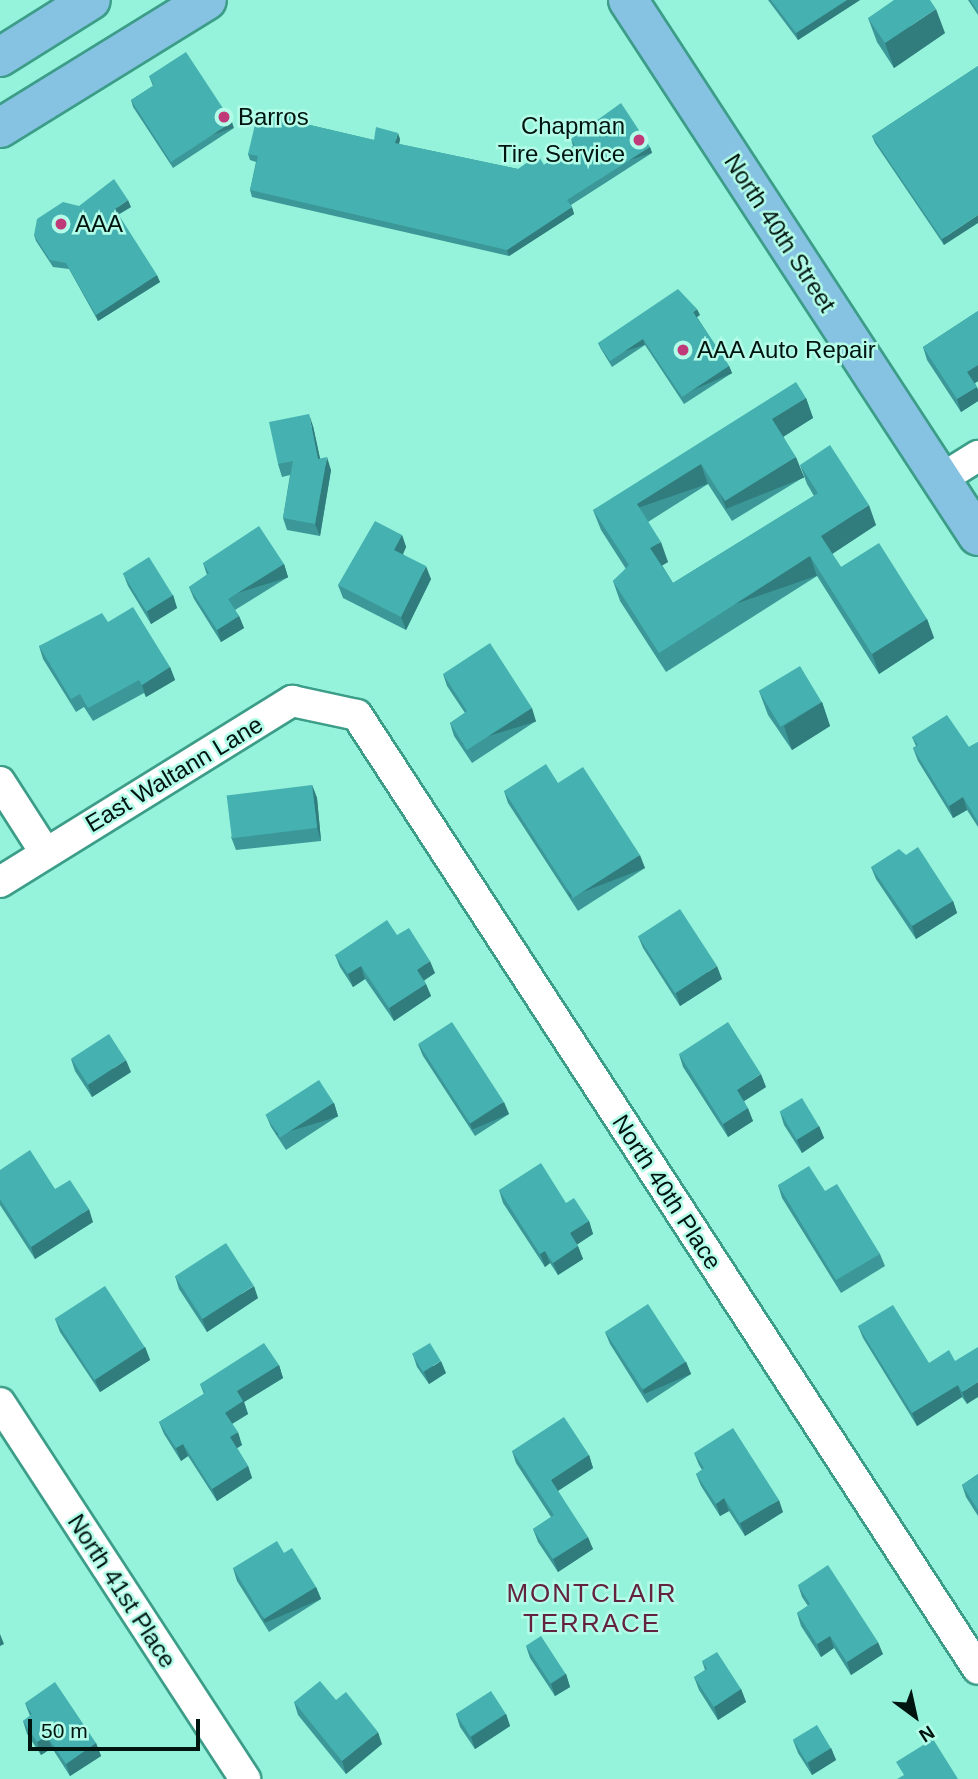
<!DOCTYPE html>
<html>
<head>
<meta charset="utf-8">
<style>
	body { margin:0 }
	#map { position:relative; width:978px; height:1779px; overflow:hidden; background:#95f3db; font-family:Arial,sans-serif }
	div>[style] { position:absolute }
	[style*='--x'] { left:calc(var(--x)*1px); top:calc(var(--y)*1px); width:calc(var(--w)*1px); rotate:calc(var(--a)*1deg) }
	.roads { filter:drop-shadow(2px 0 #3c9d88) drop-shadow(-2px 0 #3c9d88) drop-shadow(0 2px #3c9d88) drop-shadow(0 -2px #3c9d88) }
	.minor>* { height:30px; margin:-15px; padding:0 15px; transform-origin:15px; border-radius:15px; background:#fff }
	.major>* { height:38px; margin:-19px; padding:0 19px; transform-origin:19px; border-radius:19px; background:#86c2e1 }
	.wall>* { inset:0; background:#3c9898 }
	.shaded-wall>* { inset:0; background:#317c7c; transform-origin:0 0 }
	.building>* { inset:0; background:#46b1b1; transform-origin:0 0 }
	.dots>* { width:19px; height:19px; translate:-50% -50%; box-sizing:border-box; border:4px solid #b3fce8; border-radius:50% }
	span { translate:-50% -50%; white-space:nowrap; text-align:center; line-height:1.15; -webkit-text-stroke:5px #b3fce8; paint-order:stroke }
	.poi-label { font-size:24px; color:#00150f }
	.left { translate:0 -50%; text-align:left }
	.right { translate:-100% -50%; text-align:right }
	.street-label { font-size:24px; color:#00150f }
	.neighbourhood-label { font-size:26px; color:#63223f; letter-spacing:2px }
	.north { position:absolute; left:880px; top:1681px; width:70px; height:70px; -webkit-text-stroke:5px #b3fce8; paint-order:stroke; rotate:147deg; font-size:19px; font-weight:700; line-height:28px; text-align:center; color:#00150f }
	.north::after { content:''; display:block; margin:auto; width:24px; height:32px; background:#00150f; clip-path:polygon(50% 0,100% 100%,50% 72%,0 100%) }
	.scale { position:absolute; left:28px; top:1719px; width:172px; height:32px; box-sizing:border-box; border:4px solid #00150f; border-top:0; padding-left:9px; font-size:21px; line-height:24px; white-space:nowrap; color:#00150f; -webkit-text-stroke:5px #b3fce8; paint-order:stroke }
</style>
</head>
<body>
<div id="map">
	<div class="roads">
		<div class="minor">
			<i style="--x:941;--y:479;--w:44;--a:-31.9"></i>
			<i style="--x:0;--y:782;--w:83;--a:57.3"></i>
			<i style="--x:0;--y:882;--w:344;--a:-31.8"></i>
			<i style="--x:292;--y:701;--w:66;--a:12.2"></i>
			<i style="--x:357;--y:715;--w:1138;--a:56.94"></i>
			<i style="--x:0;--y:1403;--w:449;--a:56.9"></i>
		</div>
		<div class="major">
			<i style="--x:628;--y:0;--w:640;--a:56.86"></i>
			<i style="--x:0;--y:57;--w:107;--a:-32.1"></i>
			<i style="--x:0;--y:128;--w:243;--a:-31.7"></i>
		</div>
	</div>
	<div class="wall">
		<i style="clip-path:polygon(768px 0,860px 0,798px 40px)"></i>
		<i style="clip-path:polygon(968px 0,978px 0,978px 15px)"></i>
		<i style="clip-path:polygon(868px 18px,945px 33px,894px 68px,877px 42px)"></i>
		<i style="clip-path:polygon(978px 66px,944px 245px,875px 143px,872px 136px)"></i>
		<i style="clip-path:polygon(149px 76px,234px 128px,173px 168px,133px 107px,131px 100px,153px 86px)"></i>
		<i style="clip-path:polygon(295px 117px,297px 122px,374px 140px,400px 139px,399px 144px,518px 169px,544px 165px,573px 146px,571px 139px,650px 147px,652px 153px,571px 205px,574px 214px,509px 256px,252px 197px,250px 190px,256px 162px,250px 160px,248px 154px)"></i>
		<i style="clip-path:polygon(79px 206px,131px 207px,118px 215px,160px 282px,98px 321px,69px 269px,53px 267px,36px 241px,34px 235px)"></i>
		<i style="clip-path:polygon(978px 311px,978px 381px,975px 383px,978px 390px,978px 401px,961px 412px,927px 360px,923px 347px)"></i>
		<i style="clip-path:polygon(700px 315px,697px 317px,729px 366px,732px 373px,684px 404px,645px 345px,612px 367px,601px 349px,598px 343px)"></i>
		<i style="clip-path:polygon(806px 398px,813px 418px,783px 436px,804px 477px,732px 521px,708px 484px,648px 522px,668px 562px,662px 565px,673px 583px,814px 496px,807px 484px,800px 465px,876px 525px,832px 554px,841px 567px,927px 619px,934px 638px,879px 674px,817px 576px,666px 672px,620px 601px,613px 581px,626px 569px,601px 530px,593px 510px)"></i>
		<i style="clip-path:polygon(313px 426px,320px 459px,331px 470px,320px 536px,287px 530px,283px 518px,290px 475px,282px 477px,278px 464px)"></i>
		<i style="clip-path:polygon(402px 535px,406px 547px,403px 554px,431px 579px,406px 630px,343px 598px,338px 585px)"></i>
		<i style="clip-path:polygon(203px 563px,284px 564px,288px 577px,235px 610px,239px 616px,244px 628px,221px 642px,194px 599px,189px 587px,207px 575px)"></i>
		<i style="clip-path:polygon(123px 573px,173px 595px,177px 608px,151px 624px,128px 586px)"></i>
		<i style="clip-path:polygon(108px 622px,170px 667px,175px 680px,146px 697px,144px 693px,93px 721px,84px 707px,76px 712px,43px 659px,39px 646px)"></i>
		<i style="clip-path:polygon(443px 674px,536px 721px,472px 763px,454px 736px,450px 723px,465px 713px,447px 686px)"></i>
		<i style="clip-path:polygon(759px 691px,822px 702px,830px 726px,792px 750px,768px 715px)"></i>
		<i style="clip-path:polygon(912px 737px,969px 747px,978px 742px,978px 827px,967px 810px,953px 818px,918px 761px,913px 748px,916px 746px)"></i>
		<i style="clip-path:polygon(558px 783px,645px 868px,578px 911px,508px 803px,504px 791px)"></i>
		<i style="clip-path:polygon(312px 785px,317px 798px,321px 841px,236px 850px,231px 837px)"></i>
		<i style="clip-path:polygon(871px 867px,953px 901px,957px 913px,916px 939px,876px 879px)"></i>
		<i style="clip-path:polygon(397px 935px,435px 973px,424px 980px,431px 996px,394px 1021px,365px 979px,353px 987px,340px 967px,335px 955px)"></i>
		<i style="clip-path:polygon(638px 936px,722px 979px,680px 1006px,643px 948px)"></i>
		<i style="clip-path:polygon(418px 1044px,509px 1114px,475px 1136px,423px 1056px)"></i>
		<i style="clip-path:polygon(679px 1054px,766px 1087px,744px 1101px,753px 1121px,728px 1137px,683px 1067px)"></i>
		<i style="clip-path:polygon(71px 1059px,131px 1072px,92px 1097px,75px 1071px)"></i>
		<i style="clip-path:polygon(334px 1103px,338px 1116px,286px 1150px,271px 1127px,266px 1115px)"></i>
		<i style="clip-path:polygon(780px 1112px,819px 1126px,824px 1138px,802px 1153px,784px 1125px)"></i>
		<i style="clip-path:polygon(0 1170px,55px 1189px,93px 1222px,35px 1259px,0 1205px)"></i>
		<i style="clip-path:polygon(778px 1185px,825px 1191px,880px 1254px,885px 1266px,841px 1293px,782px 1198px)"></i>
		<i style="clip-path:polygon(499px 1190px,566px 1203px,589px 1221px,593px 1234px,577px 1244px,583px 1259px,558px 1275px,550px 1263px,545px 1267px,503px 1203px)"></i>
		<i style="clip-path:polygon(175px 1276px,258px 1298px,207px 1332px,179px 1289px)"></i>
		<i style="clip-path:polygon(55px 1319px,145px 1347px,150px 1360px,100px 1392px,60px 1332px)"></i>
		<i style="clip-path:polygon(858px 1326px,929px 1363px,955px 1361px,967px 1404px,962px 1397px,917px 1426px,863px 1338px)"></i>
		<i style="clip-path:polygon(605px 1332px,686px 1362px,691px 1374px,647px 1403px,610px 1344px)"></i>
		<i style="clip-path:polygon(413px 1355px,446px 1373px,429px 1384px,417px 1367px)"></i>
		<i style="clip-path:polygon(279px 1365px,283px 1378px,244px 1402px,248px 1414px,232px 1424px,242px 1445px,237px 1448px,248px 1466px,252px 1478px,217px 1501px,188px 1456px,181px 1461px,164px 1434px,159px 1422px,204px 1394px,200px 1384px)"></i>
		<i style="clip-path:polygon(512px 1451px,589px 1455px,593px 1468px,558px 1491px,593px 1549px,558px 1572px,538px 1542px,533px 1529px,551px 1517px,516px 1463px)"></i>
		<i style="clip-path:polygon(694px 1453px,783px 1512px,745px 1536px,729px 1511px,720px 1516px,701px 1486px,696px 1474px,702px 1470px,699px 1465px)"></i>
		<i style="clip-path:polygon(978px 1474px,978px 1516px,966px 1497px,962px 1485px)"></i>
		<i style="clip-path:polygon(233px 1568px,316px 1587px,321px 1599px,269px 1632px,237px 1581px)"></i>
		<i style="clip-path:polygon(798px 1585px,883px 1654px,851px 1675px,834px 1648px,821px 1657px,801px 1626px,797px 1613px,808px 1606px,802px 1597px)"></i>
		<i style="clip-path:polygon(526px 1646px,566px 1674px,570px 1687px,555px 1696px,530px 1658px)"></i>
		<i style="clip-path:polygon(702px 1661px,741px 1689px,746px 1702px,718px 1720px,699px 1690px,694px 1677px,705px 1670px)"></i>
		<i style="clip-path:polygon(336px 1700px,382px 1744px,346px 1774px,298px 1715px,294px 1702px)"></i>
		<i style="clip-path:polygon(25px 1703px,96px 1743px,101px 1756px,70px 1776px,52px 1748px,41px 1755px,27px 1734px,23px 1721px,30px 1716px)"></i>
		<i style="clip-path:polygon(456px 1714px,506px 1714px,510px 1726px,475px 1749px,460px 1727px)"></i>
		<i style="clip-path:polygon(793px 1740px,831px 1748px,836px 1760px,812px 1775px,798px 1753px)"></i>
	</div>
	<div class="shaded-wall">
		<i style="clip-path:polygon(847px 0,860px 0,798px 40px,796px 33px)"></i>
		<i style="clip-path:polygon(936px 9px,945px 33px,894px 68px,885px 43px)"></i>
		<i style="left:232px;top:122px;width:6px;height:73px;rotate:72deg"></i>
		<i style="clip-path:polygon(398px 133px,400px 139px,398px 150px,395px 143px)"></i>
		<i style="left:650px;top:147px;width:6px;height:98px;rotate:72deg"></i>
		<i style="clip-path:polygon(128px 200px,131px 207px,117px 215px,115px 209px)"></i>
		<i style="clip-path:polygon(572px 207px,574px 214px,509px 256px,507px 250px)"></i>
		<i style="clip-path:polygon(978px 215px,978px 223px,944px 245px,942px 239px)"></i>
		<i style="clip-path:polygon(157px 275px,160px 282px,98px 321px,96px 315px)"></i>
		<i style="clip-path:polygon(697px 309px,700px 315px,695px 318px,693px 312px)"></i>
		<i style="left:643px;top:339px;width:6px;height:40px;rotate:72deg"></i>
		<i style="clip-path:polygon(978px 365px,978px 381px,972px 385px,967px 372px)"></i>
		<i style="left:729px;top:366px;width:8px;height:56px;rotate:67deg"></i>
		<i style="clip-path:polygon(977px 387px,978px 390px,978px 401px,961px 412px,957px 399px)"></i>
		<i style="clip-path:polygon(806px 398px,813px 418px,780px 439px,772px 419px)"></i>
		<i style="clip-path:polygon(309px 414px,313px 426px,323px 472px,318px 459px)"></i>
		<i style="clip-path:polygon(327px 457px,331px 470px,320px 536px,315px 524px)"></i>
		<i style="left:796px;top:457px;width:22px;height:84px;rotate:68deg"></i>
		<i style="left:701px;top:464px;width:21px;height:75px;rotate:71deg"></i>
		<i style="clip-path:polygon(869px 505px,876px 525px,829px 556px,821px 536px)"></i>
		<i style="clip-path:polygon(402px 535px,406px 547px,399px 563px,394px 550px)"></i>
		<i style="clip-path:polygon(661px 542px,668px 562px,658px 568px,650px 548px)"></i>
		<i style="left:810px;top:556px;width:21px;height:179px;rotate:71deg"></i>
		<i style="left:284px;top:564px;width:14px;height:66px;rotate:73deg"></i>
		<i style="clip-path:polygon(426px 566px,431px 579px,406px 630px,401px 617px)"></i>
		<i style="clip-path:polygon(173px 595px,177px 608px,151px 624px,147px 611px)"></i>
		<i style="clip-path:polygon(239px 616px,244px 628px,221px 642px,217px 630px)"></i>
		<i style="clip-path:polygon(927px 619px,934px 638px,879px 674px,872px 654px)"></i>
		<i style="clip-path:polygon(170px 667px,175px 680px,146px 697px,142px 685px)"></i>
		<i style="clip-path:polygon(822px 702px,830px 726px,792px 750px,784px 726px)"></i>
		<i style="left:532px;top:708px;width:14px;height:77px;rotate:73deg"></i>
		<i style="clip-path:polygon(312px 785px,317px 798px,321px 841px,317px 828px)"></i>
		<i style="clip-path:polygon(963px 797px,967px 810px,953px 818px,949px 806px)"></i>
		<i style="left:640px;top:855px;width:14px;height:80px;rotate:69deg"></i>
		<i style="clip-path:polygon(953px 901px,957px 913px,916px 939px,912px 926px)"></i>
		<i style="clip-path:polygon(430px 961px,435px 973px,422px 982px,417px 970px)"></i>
		<i style="clip-path:polygon(361px 966px,365px 979px,353px 987px,348px 974px)"></i>
		<i style="clip-path:polygon(717px 966px,722px 979px,680px 1006px,676px 993px)"></i>
		<i style="clip-path:polygon(426px 984px,431px 996px,394px 1021px,389px 1008px)"></i>
		<i style="clip-path:polygon(126px 1060px,131px 1072px,92px 1097px,88px 1085px)"></i>
		<i style="clip-path:polygon(761px 1074px,766px 1087px,741px 1103px,737px 1090px)"></i>
		<i style="left:504px;top:1102px;width:13px;height:40px;rotate:67deg"></i>
		<i style="left:334px;top:1103px;width:14px;height:64px;rotate:73deg"></i>
		<i style="clip-path:polygon(748px 1108px,753px 1121px,728px 1137px,723px 1124px)"></i>
		<i style="clip-path:polygon(819px 1126px,824px 1138px,802px 1153px,797px 1140px)"></i>
		<i style="clip-path:polygon(89px 1209px,93px 1222px,35px 1259px,31px 1247px)"></i>
		<i style="clip-path:polygon(589px 1221px,593px 1234px,575px 1246px,570px 1233px)"></i>
		<i style="clip-path:polygon(578px 1246px,583px 1259px,558px 1275px,553px 1263px)"></i>
		<i style="clip-path:polygon(545px 1251px,550px 1263px,545px 1267px,540px 1254px)"></i>
		<i style="clip-path:polygon(254px 1286px,258px 1298px,207px 1332px,202px 1319px)"></i>
		<i style="clip-path:polygon(145px 1347px,150px 1360px,100px 1392px,95px 1380px)"></i>
		<i style="clip-path:polygon(441px 1361px,446px 1373px,429px 1384px,424px 1372px)"></i>
		<i style="left:686px;top:1362px;width:13px;height:51px;rotate:67deg"></i>
		<i style="clip-path:polygon(279px 1365px,283px 1378px,244px 1402px,248px 1414px,230px 1425px,225px 1413px,237px 1391px)"></i>
		<i style="clip-path:polygon(978px 1382px,978px 1397px,967px 1404px,962px 1392px)"></i>
		<i style="clip-path:polygon(958px 1385px,962px 1397px,917px 1426px,912px 1413px)"></i>
		<i style="clip-path:polygon(238px 1432px,242px 1445px,234px 1450px,230px 1437px)"></i>
		<i style="clip-path:polygon(183px 1444px,188px 1456px,181px 1461px,176px 1448px)"></i>
		<i style="clip-path:polygon(589px 1455px,593px 1468px,556px 1492px,551px 1480px)"></i>
		<i style="clip-path:polygon(248px 1466px,252px 1478px,217px 1501px,212px 1489px)"></i>
		<i style="clip-path:polygon(724px 1498px,729px 1511px,720px 1516px,716px 1504px)"></i>
		<i style="clip-path:polygon(779px 1500px,783px 1512px,745px 1536px,740px 1523px)"></i>
		<i style="clip-path:polygon(588px 1537px,593px 1549px,558px 1572px,553px 1559px)"></i>
		<i style="left:316px;top:1587px;width:13px;height:61px;rotate:67deg"></i>
		<i style="clip-path:polygon(0 1634px,4px 1644px,0 1646px)"></i>
		<i style="clip-path:polygon(830px 1636px,834px 1648px,821px 1657px,817px 1644px)"></i>
		<i style="clip-path:polygon(878px 1642px,883px 1654px,851px 1675px,847px 1662px)"></i>
		<i style="clip-path:polygon(566px 1674px,570px 1687px,555px 1696px,551px 1684px)"></i>
		<i style="clip-path:polygon(741px 1689px,746px 1702px,718px 1720px,714px 1707px)"></i>
		<i style="clip-path:polygon(506px 1714px,510px 1726px,475px 1749px,471px 1737px)"></i>
		<i style="clip-path:polygon(378px 1732px,382px 1744px,346px 1774px,342px 1761px)"></i>
		<i style="clip-path:polygon(47px 1736px,52px 1748px,41px 1755px,37px 1742px)"></i>
		<i style="clip-path:polygon(96px 1743px,101px 1756px,70px 1776px,66px 1764px)"></i>
		<i style="clip-path:polygon(831px 1748px,836px 1760px,812px 1775px,808px 1763px)"></i>
	</div>
	<div class="building">
		<i style="clip-path:polygon(771px 0,847px 0,796px 33px)"></i>
		<i style="clip-path:polygon(894px 0,930px 0,936px 9px,885px 43px,868px 18px)"></i>
		<i style="clip-path:polygon(970px 0,978px 0,978px 12px)"></i>
		<i style="clip-path:polygon(186px 52px,232px 122px,171px 162px,131px 100px,154px 85px,149px 76px)"></i>
		<i style="clip-path:polygon(978px 66px,978px 215px,942px 239px,872px 136px)"></i>
		<i style="clip-path:polygon(621px 103px,650px 147px,567px 200px,572px 207px,507px 250px,250px 190px,258px 156px,248px 154px,258px 112px,273px 115px,273px 112px,295px 117px,293px 121px,374px 140px,376px 127px,398px 133px,395px 143px,518px 169px,538px 155px,544px 165px,575px 145px,571px 139px)"></i>
		<i style="clip-path:polygon(114px 179px,128px 200px,115px 209px,157px 275px,96px 315px,66px 263px,50px 260px,34px 235px,37px 219px,63px 202px,79px 206px)"></i>
		<i style="clip-path:polygon(678px 289px,697px 309px,693px 312px,729px 366px,682px 397px,643px 339px,610px 361px,598px 343px)"></i>
		<i style="clip-path:polygon(978px 311px,978px 365px,967px 372px,977px 387px,957px 399px,923px 347px)"></i>
		<i style="clip-path:polygon(796px 382px,806px 398px,772px 419px,796px 457px,725px 501px,701px 464px,637px 504px,661px 542px,650px 548px,673px 583px,818px 493px,800px 465px,830px 445px,869px 505px,821px 536px,841px 567px,879px 543px,927px 619px,872px 654px,810px 556px,659px 653px,613px 581px,629px 565px,593px 510px)"></i>
		<i style="clip-path:polygon(309px 414px,318px 459px,327px 457px,315px 524px,283px 518px,293px 461px,278px 464px,269px 422px)"></i>
		<i style="clip-path:polygon(375px 521px,402px 535px,394px 550px,426px 566px,401px 617px,338px 585px)"></i>
		<i style="clip-path:polygon(259px 526px,284px 564px,228px 599px,239px 616px,217px 630px,189px 587px,209px 573px,203px 563px)"></i>
		<i style="left:149px;top:557px;width:45px;height:31px;rotate:58deg"></i>
		<i style="clip-path:polygon(133px 607px,170px 667px,142px 685px,139px 680px,88px 708px,80px 694px,71px 699px,39px 646px,102px 613px,108px 622px)"></i>
		<i style="clip-path:polygon(490px 643px,532px 708px,467px 750px,450px 723px,467px 711px,443px 674px)"></i>
		<i style="left:800px;top:666px;width:42px;height:48px;rotate:59deg"></i>
		<i style="clip-path:polygon(947px 715px,969px 747px,978px 742px,978px 822px,963px 797px,949px 806px,913px 748px,918px 745px,912px 737px)"></i>
		<i style="clip-path:polygon(546px 764px,558px 783px,583px 767px,640px 855px,573px 898px,504px 791px)"></i>
		<i style="left:312px;top:785px;width:43px;height:86px;rotate:83deg"></i>
		<i style="clip-path:polygon(918px 847px,953px 901px,912px 926px,871px 867px,899px 849px,906px 855px)"></i>
		<i style="left:680px;top:909px;width:68px;height:50px;rotate:57deg"></i>
		<i style="clip-path:polygon(387px 920px,397px 935px,409px 928px,430px 961px,417px 970px,426px 984px,389px 1008px,361px 966px,348px 974px,335px 955px)"></i>
		<i style="left:452px;top:1022px;width:95px;height:40px;rotate:57deg"></i>
		<i style="clip-path:polygon(728px 1022px,761px 1074px,737px 1090px,748px 1108px,723px 1124px,679px 1054px)"></i>
		<i style="left:109px;top:1034px;width:31px;height:45px;rotate:57deg"></i>
		<i style="left:319px;top:1080px;width:27px;height:64px;rotate:57deg"></i>
		<i style="left:802px;top:1098px;width:33px;height:26px;rotate:59deg"></i>
		<i style="clip-path:polygon(30px 1150px,55px 1189px,70px 1180px,89px 1209px,31px 1247px,0 1199px,0 1170px)"></i>
		<i style="clip-path:polygon(541px 1163px,566px 1203px,574px 1198px,589px 1221px,570px 1233px,578px 1246px,553px 1263px,545px 1251px,540px 1254px,499px 1190px)"></i>
		<i style="clip-path:polygon(809px 1166px,825px 1191px,837px 1184px,880px 1254px,836px 1280px,778px 1185px)"></i>
		<i style="left:226px;top:1243px;width:51px;height:61px;rotate:57deg"></i>
		<i style="left:105px;top:1286px;width:73px;height:60px;rotate:57deg"></i>
		<i style="left:648px;top:1304px;width:69px;height:51px;rotate:57deg"></i>
		<i style="clip-path:polygon(893px 1305px,929px 1363px,949px 1350px,955px 1361px,978px 1347px,978px 1382px,962px 1392px,958px 1385px,912px 1413px,858px 1326px)"></i>
		<i style="clip-path:polygon(264px 1343px,279px 1365px,237px 1391px,243px 1401px,225px 1413px,238px 1432px,230px 1437px,248px 1466px,212px 1489px,183px 1444px,176px 1448px,159px 1422px,205px 1393px,200px 1384px)"></i>
		<i style="left:430px;top:1343px;width:21px;height:21px;rotate:59deg"></i>
		<i style="clip-path:polygon(564px 1417px,589px 1455px,551px 1480px,588px 1537px,553px 1559px,533px 1529px,554px 1515px,512px 1451px)"></i>
		<i style="clip-path:polygon(733px 1428px,779px 1500px,740px 1523px,724px 1498px,716px 1504px,696px 1474px,704px 1468px,694px 1453px)"></i>
		<i style="clip-path:polygon(978px 1474px,978px 1510px,962px 1485px)"></i>
		<i style="clip-path:polygon(277px 1541px,284px 1553px,292px 1548px,316px 1587px,264px 1619px,233px 1568px)"></i>
		<i style="clip-path:polygon(828px 1565px,878px 1642px,847px 1662px,830px 1636px,817px 1644px,797px 1613px,810px 1604px,798px 1585px)"></i>
		<i style="left:541px;top:1636px;width:45px;height:18px;rotate:57deg"></i>
		<i style="clip-path:polygon(717px 1652px,741px 1689px,714px 1707px,694px 1677px,707px 1669px,702px 1661px)"></i>
		<i style="clip-path:polygon(320px 1681px,336px 1700px,346px 1692px,378px 1732px,342px 1761px,294px 1702px)"></i>
		<i style="clip-path:polygon(55px 1682px,96px 1743px,66px 1764px,47px 1736px,37px 1742px,23px 1721px,32px 1714px,25px 1703px)"></i>
		<i style="left:491px;top:1691px;width:27px;height:42px;rotate:57deg"></i>
		<i style="left:817px;top:1725px;width:27px;height:28px;rotate:59deg"></i>
		<i style="clip-path:polygon(933px 1739px,958px 1779px,897px 1779px,904px 1775px,896px 1762px)"></i>
	</div>
	<div class="dots">
		<i style="left:224px;top:117px;background:#c03979"></i>
		<i style="left:639px;top:140px;background:#c03979"></i>
		<i style="left:61px;top:224px;background:#c03979"></i>
		<i style="left:683px;top:350px;background:#c03979"></i>
	</div>
	<div class="poi-label">
		<span class="left" style="left:238px;top:117px">Barros</span>
		<span class="right" style="left:625px;top:140px">Chapman<br>Tire Service</span>
		<span class="left" style="left:75px;top:224px">AAA</span>
		<span class="left" style="left:697px;top:350px">AAA Auto Repair</span>
	</div>
	<div class="street-label">
		<span style="left:780px;top:233px;rotate:57deg">North 40th Street</span>
		<span style="left:174px;top:774px;rotate:-31deg">East Waltann Lane</span>
		<span style="left:667px;top:1192px;rotate:57deg">North 40th Place</span>
		<span style="left:122px;top:1591px;rotate:57deg">North 41st Place</span>
	</div>
	<div class="neighbourhood-label">
		<span style="left:592px;top:1609px">MONTCLAIR<br>TERRACE</span>
	</div>
	<div class="north">N</div>
	<div class="scale">50 m</div>
</div>
</body>
</html>
